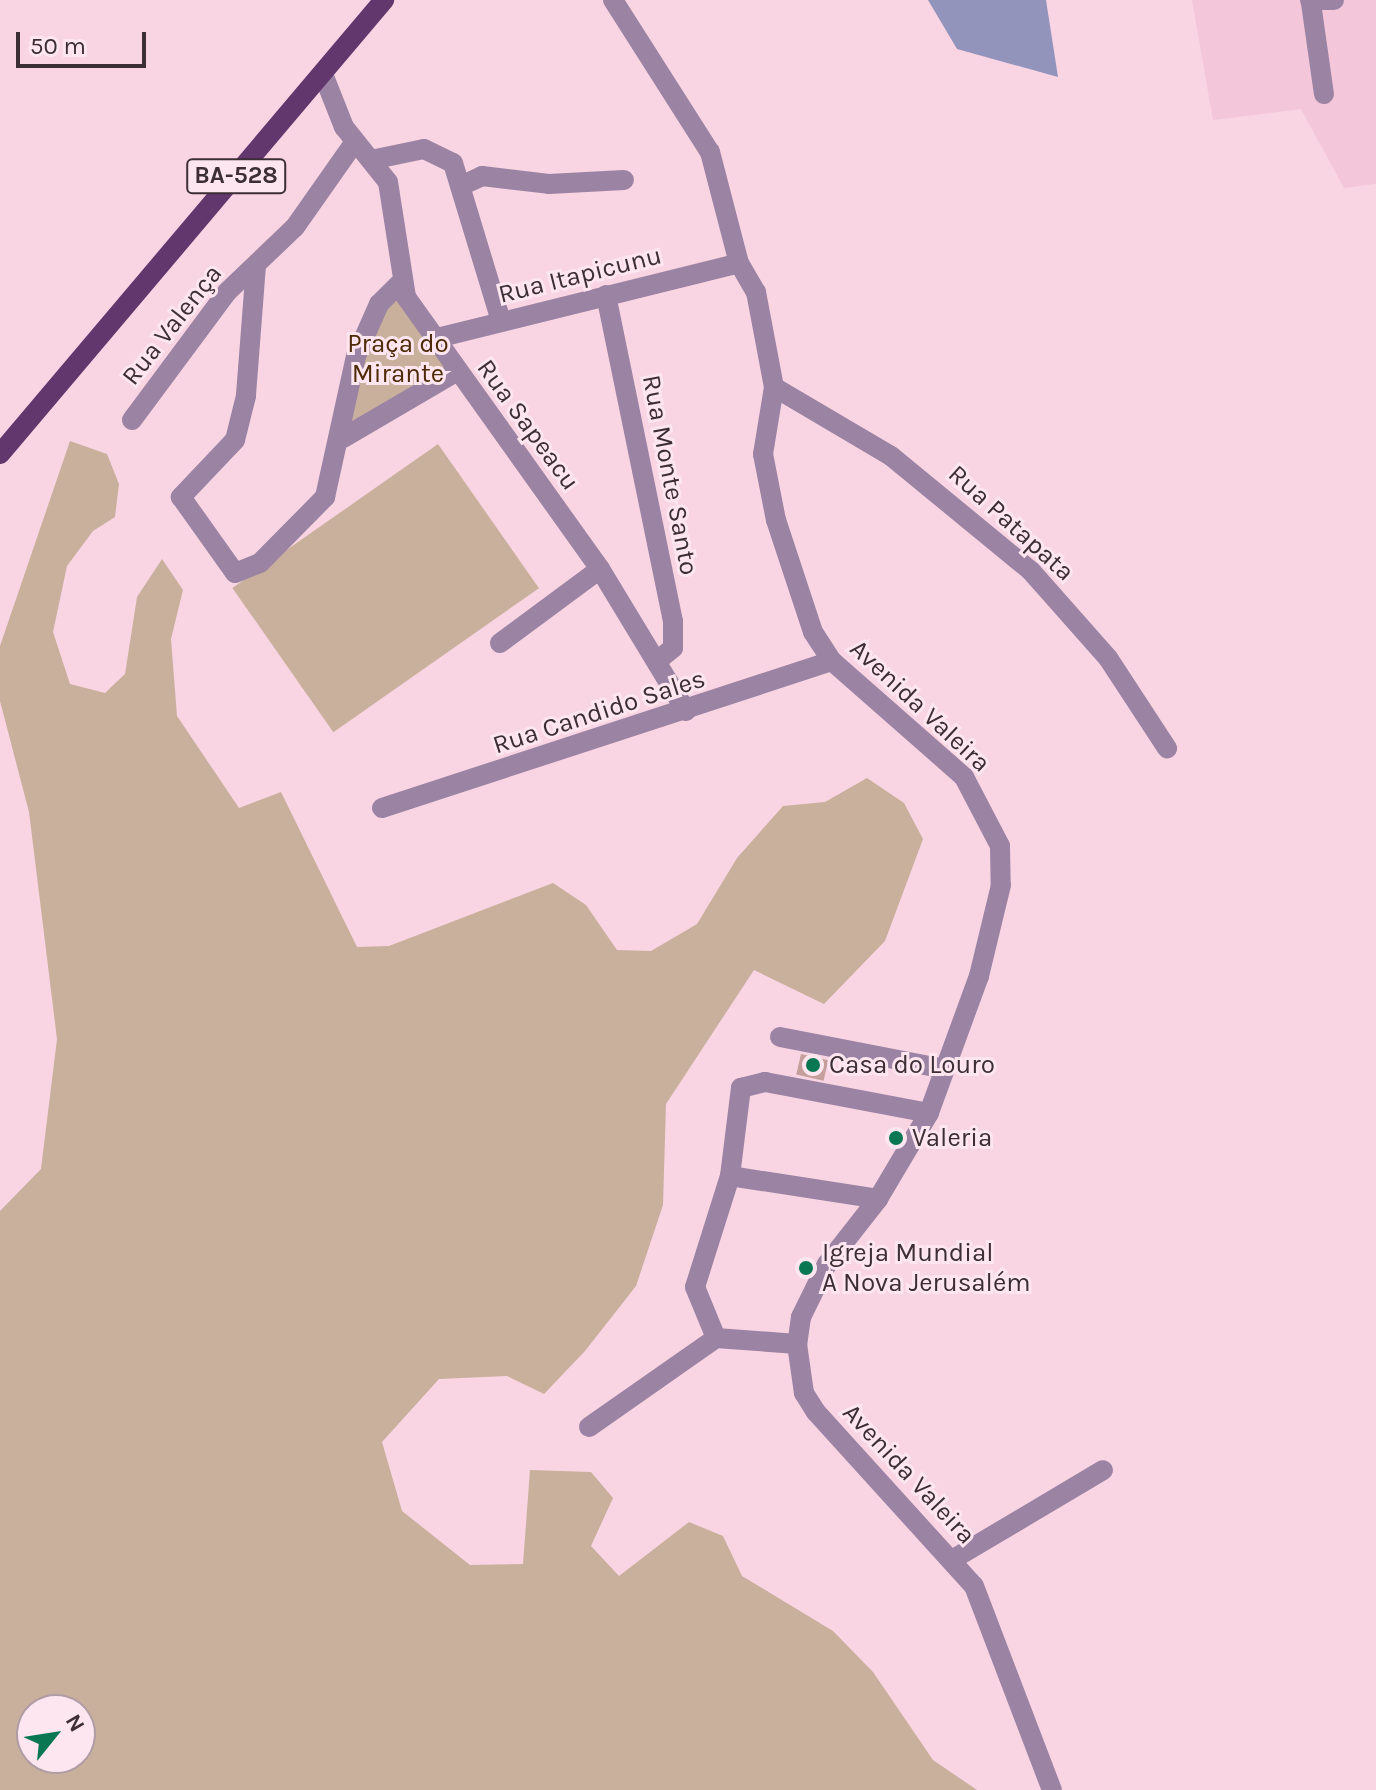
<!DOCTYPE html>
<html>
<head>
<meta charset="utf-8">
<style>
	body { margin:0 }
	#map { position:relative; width:1376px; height:1790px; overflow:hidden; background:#f9d4e3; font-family:Karla,sans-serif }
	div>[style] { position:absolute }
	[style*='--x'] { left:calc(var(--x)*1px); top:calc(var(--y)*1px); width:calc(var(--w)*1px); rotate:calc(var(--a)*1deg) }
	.built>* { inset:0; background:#f3c7d9 }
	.green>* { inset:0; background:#c9b09c; transform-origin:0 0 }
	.water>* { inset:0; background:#9394bc }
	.building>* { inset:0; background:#c59f9b; transform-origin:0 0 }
	.minor>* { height:20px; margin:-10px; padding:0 10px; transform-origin:10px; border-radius:10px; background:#9b83a3 }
	.major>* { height:20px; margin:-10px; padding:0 10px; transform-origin:10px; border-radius:10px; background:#61376e }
	.dots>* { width:22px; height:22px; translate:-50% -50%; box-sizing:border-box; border:4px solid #fde6ef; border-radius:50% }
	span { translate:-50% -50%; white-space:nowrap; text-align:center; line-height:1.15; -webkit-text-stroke:6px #fde6ef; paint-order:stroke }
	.shield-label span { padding:2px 6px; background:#fde6ef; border:2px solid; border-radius:6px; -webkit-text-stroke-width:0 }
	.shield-label { font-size:24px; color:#3c2e34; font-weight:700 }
	.street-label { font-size:26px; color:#3c2e34 }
	.park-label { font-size:26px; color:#4e2a06 }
	.poi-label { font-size:26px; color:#3c2e34 }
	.left { translate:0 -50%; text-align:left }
	.north { position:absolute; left:16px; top:1694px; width:80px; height:80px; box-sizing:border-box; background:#fde6ef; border:2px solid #b09ca4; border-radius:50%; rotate:60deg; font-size:22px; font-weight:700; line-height:32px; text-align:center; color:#3c2e34 }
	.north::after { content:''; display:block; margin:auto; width:28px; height:36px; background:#097752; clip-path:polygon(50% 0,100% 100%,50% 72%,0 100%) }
	.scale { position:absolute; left:16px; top:32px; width:130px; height:36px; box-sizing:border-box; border:4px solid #3c2e34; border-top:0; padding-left:10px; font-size:24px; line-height:28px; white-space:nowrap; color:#3c2e34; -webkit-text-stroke:6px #fde6ef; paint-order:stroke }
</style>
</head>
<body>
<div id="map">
	<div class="built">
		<i style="clip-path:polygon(1192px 0,1376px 0,1376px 184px,1344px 188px,1301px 109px,1213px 120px)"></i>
	</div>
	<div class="green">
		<i style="clip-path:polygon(398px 289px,452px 371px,347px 431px,359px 358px)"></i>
		<i style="clip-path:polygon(evenodd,70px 441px,107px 454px,119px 484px,115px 517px,93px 531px,67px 566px,53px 632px,70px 684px,105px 693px,125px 674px,137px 597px,162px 559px,183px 590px,171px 639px,177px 716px,239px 808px,281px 792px,357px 947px,389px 946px,553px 883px,586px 905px,617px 950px,651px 951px,697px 924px,737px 858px,783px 806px,825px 802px,867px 778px,904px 803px,923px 839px,885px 941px,824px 1004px,754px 970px,666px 1104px,663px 1205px,636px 1286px,585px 1351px,544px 1394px,507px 1376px,439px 1379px,382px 1442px,402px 1511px,470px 1565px,523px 1564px,530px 1470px,591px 1472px,613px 1498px,591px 1546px,619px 1576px,689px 1522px,723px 1536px,742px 1576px,833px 1631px,873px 1672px,933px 1760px,977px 1790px,0 1790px,0 1211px,41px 1169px,57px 1039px,29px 812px,0 701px,0 646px,70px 441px,32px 1710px,80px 1710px,80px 1758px,32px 1758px,32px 1710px)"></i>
		<i style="left:438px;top:444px;width:176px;height:251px;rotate:55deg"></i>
	</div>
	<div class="water">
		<i style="clip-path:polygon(928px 0,1046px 0,1058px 77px,957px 49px)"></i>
	</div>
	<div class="building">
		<i style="left:801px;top:1054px;width:28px;height:21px;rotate:13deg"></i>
	</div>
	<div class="minor">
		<i style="--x:613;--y:0;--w:180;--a:57.5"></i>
		<i style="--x:710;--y:152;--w:115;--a:75.4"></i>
		<i style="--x:739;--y:263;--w:34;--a:60"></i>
		<i style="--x:756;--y:292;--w:97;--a:79.3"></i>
		<i style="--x:774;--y:387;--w:68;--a:99.3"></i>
		<i style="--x:763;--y:454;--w:67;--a:78.9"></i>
		<i style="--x:776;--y:520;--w:118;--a:71.7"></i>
		<i style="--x:813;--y:632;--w:35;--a:57"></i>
		<i style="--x:832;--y:661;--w:176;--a:41.3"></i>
		<i style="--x:964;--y:777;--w:78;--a:62.4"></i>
		<i style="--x:1000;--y:846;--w:39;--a:89"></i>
		<i style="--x:1001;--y:885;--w:94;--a:103.6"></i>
		<i style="--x:979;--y:976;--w:146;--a:110.1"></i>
		<i style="--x:929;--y:1113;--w:100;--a:120.7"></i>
		<i style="--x:878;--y:1199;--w:83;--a:128.1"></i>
		<i style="--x:827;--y:1264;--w:59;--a:116.1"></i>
		<i style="--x:801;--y:1317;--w:27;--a:98"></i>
		<i style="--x:797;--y:1344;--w:49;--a:81.9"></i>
		<i style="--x:804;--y:1393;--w:22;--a:58"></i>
		<i style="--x:816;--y:1412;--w:235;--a:47.8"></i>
		<i style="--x:974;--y:1586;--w:218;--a:69.1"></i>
		<i style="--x:1310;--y:0;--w:24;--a:0"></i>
		<i style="--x:1311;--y:3;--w:92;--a:81.9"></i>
		<i style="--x:323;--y:74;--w:57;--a:68.4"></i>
		<i style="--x:344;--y:127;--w:70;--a:51.3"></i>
		<i style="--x:388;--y:182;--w:116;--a:81.1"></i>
		<i style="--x:406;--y:297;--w:334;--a:54.5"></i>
		<i style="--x:600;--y:569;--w:166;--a:58.8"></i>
		<i style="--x:371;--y:160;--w:54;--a:-11.7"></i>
		<i style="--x:424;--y:149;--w:32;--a:26"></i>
		<i style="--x:453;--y:163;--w:165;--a:73.1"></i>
		<i style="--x:463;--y:185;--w:21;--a:-25"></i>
		<i style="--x:482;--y:176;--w:67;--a:6.8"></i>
		<i style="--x:549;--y:184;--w:75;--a:-3.1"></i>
		<i style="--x:256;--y:265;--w:131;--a:94.4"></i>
		<i style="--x:246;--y:396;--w:45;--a:104"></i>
		<i style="--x:235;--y:440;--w:79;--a:133.5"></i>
		<i style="--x:181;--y:497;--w:93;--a:54.6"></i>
		<i style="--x:235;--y:573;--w:27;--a:-22"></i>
		<i style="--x:260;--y:563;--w:93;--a:-45.4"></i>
		<i style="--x:325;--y:497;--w:144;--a:-77.6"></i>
		<i style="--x:356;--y:356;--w:57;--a:-66.1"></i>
		<i style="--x:379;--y:304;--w:28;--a:-45"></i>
		<i style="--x:606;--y:295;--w:333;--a:78.4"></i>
		<i style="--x:673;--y:621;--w:27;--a:90"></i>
		<i style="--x:673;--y:648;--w:19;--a:141"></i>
		<i style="--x:433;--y:339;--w:315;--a:-13.9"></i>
		<i style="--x:774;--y:387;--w:136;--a:30.5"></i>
		<i style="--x:891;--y:456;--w:181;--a:39.4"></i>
		<i style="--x:1031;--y:571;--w:116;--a:48.5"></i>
		<i style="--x:1108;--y:658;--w:108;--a:56.8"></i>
		<i style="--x:132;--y:420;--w:159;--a:-53.4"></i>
		<i style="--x:227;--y:292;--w:94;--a:-43.7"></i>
		<i style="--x:295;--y:227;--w:103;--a:-54.9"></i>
		<i style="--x:343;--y:438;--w:131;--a:-30.3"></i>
		<i style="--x:500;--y:643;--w:124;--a:-36.5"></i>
		<i style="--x:382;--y:808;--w:473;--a:-18.1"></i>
		<i style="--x:780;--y:1037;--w:168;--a:11"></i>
		<i style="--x:730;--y:1176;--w:150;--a:8.8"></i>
		<i style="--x:716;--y:1338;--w:55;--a:-112.4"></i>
		<i style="--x:695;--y:1287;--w:116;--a:-72.5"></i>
		<i style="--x:730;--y:1176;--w:89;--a:-82.9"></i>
		<i style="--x:741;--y:1088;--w:25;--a:-14"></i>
		<i style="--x:765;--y:1082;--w:167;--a:10.7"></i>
		<i style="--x:716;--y:1338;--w:81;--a:4.2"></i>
		<i style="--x:589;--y:1427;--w:155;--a:-35"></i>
		<i style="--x:955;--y:1558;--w:172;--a:-30.7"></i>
	</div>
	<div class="major">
		<i style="--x:0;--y:454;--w:595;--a:-49.77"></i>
	</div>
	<div class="dots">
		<i style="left:813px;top:1065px;background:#097752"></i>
		<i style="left:896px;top:1138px;background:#097752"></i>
		<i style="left:806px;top:1268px;background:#097752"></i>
	</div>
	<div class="shield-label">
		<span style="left:236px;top:176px">BA-528</span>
	</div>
	<div class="street-label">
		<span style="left:580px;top:275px;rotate:-14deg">Rua Itapicunu</span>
		<span style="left:172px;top:325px;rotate:-52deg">Rua Valença</span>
		<span style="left:528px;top:425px;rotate:54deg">Rua Sapeacu</span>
		<span style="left:670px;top:475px;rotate:79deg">Rua Monte Santo</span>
		<span style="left:1011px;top:523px;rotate:42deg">Rua Patapata</span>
		<span style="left:920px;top:706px;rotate:43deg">Avenida Valeira</span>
		<span style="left:599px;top:712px;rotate:-18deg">Rua Candido Sales</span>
		<span style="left:909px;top:1474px;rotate:47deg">Avenida Valeira</span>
	</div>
	<div class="park-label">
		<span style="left:398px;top:359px">Praça do<br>Mirante</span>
	</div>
	<div class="poi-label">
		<span class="left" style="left:829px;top:1065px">Casa do Louro</span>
		<span class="left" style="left:912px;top:1138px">Valeria</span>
		<span class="left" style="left:822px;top:1268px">Igreja Mundial<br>A Nova Jerusalém</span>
	</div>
	<div class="north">N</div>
	<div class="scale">50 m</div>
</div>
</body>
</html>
